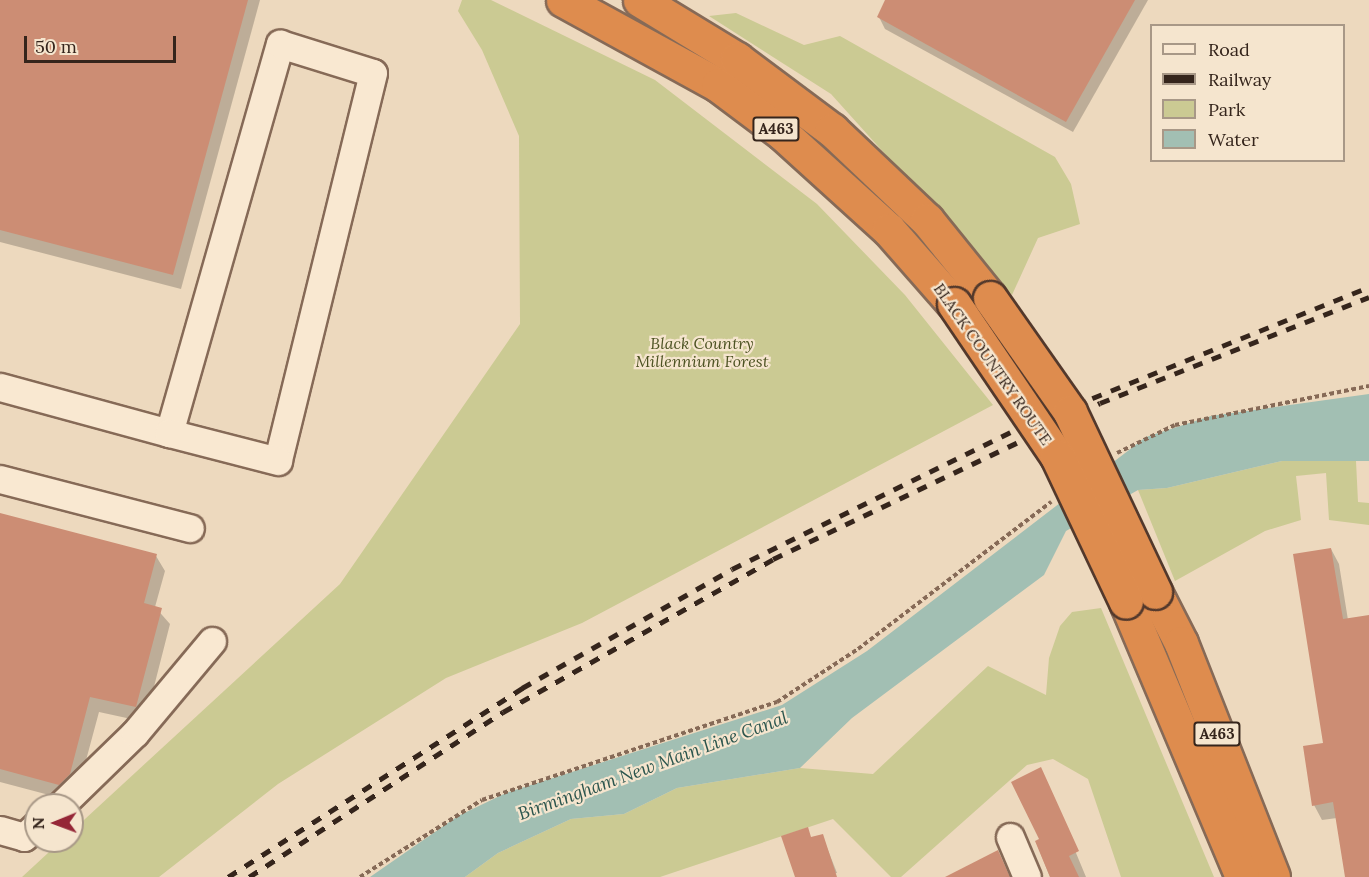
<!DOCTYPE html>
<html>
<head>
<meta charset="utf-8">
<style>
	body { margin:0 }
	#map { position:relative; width:1369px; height:877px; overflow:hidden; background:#edd9be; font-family:Lora,serif }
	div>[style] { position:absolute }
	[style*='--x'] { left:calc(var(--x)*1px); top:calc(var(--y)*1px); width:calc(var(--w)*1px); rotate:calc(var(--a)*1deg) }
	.green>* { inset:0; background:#cbca93 }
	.water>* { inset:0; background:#a2bfb3 }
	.shadow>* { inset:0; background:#0003 }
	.building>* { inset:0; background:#cc8d74 }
	.path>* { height:4px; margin-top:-2px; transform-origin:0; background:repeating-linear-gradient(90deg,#866a57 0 4.5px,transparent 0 7.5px) }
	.roads { filter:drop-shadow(2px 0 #866a57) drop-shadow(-2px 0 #866a57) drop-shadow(0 2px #866a57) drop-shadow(0 -2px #866a57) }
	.minor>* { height:27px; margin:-13.5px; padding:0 13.5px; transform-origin:13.5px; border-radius:13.5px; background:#f9e8d1 }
	.highway>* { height:33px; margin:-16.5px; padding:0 16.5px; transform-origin:16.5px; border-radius:16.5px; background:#de8c4e }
	.rail>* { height:4.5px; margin-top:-2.25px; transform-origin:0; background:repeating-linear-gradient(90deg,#35251c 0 10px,transparent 0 20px) }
	.bridges { filter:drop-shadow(2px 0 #53392c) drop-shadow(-2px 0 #53392c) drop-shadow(0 2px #53392c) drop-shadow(0 -2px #53392c) }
	.highway-bridge>* { height:33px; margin:-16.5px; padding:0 16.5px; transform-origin:16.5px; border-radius:16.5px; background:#de8c4e }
	span { translate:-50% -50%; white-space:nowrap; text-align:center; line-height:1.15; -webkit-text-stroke:4.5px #f5e5ce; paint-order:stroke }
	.shield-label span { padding:2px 4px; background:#f5e5ce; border:2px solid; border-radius:4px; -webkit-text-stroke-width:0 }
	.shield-label { font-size:15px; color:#35251c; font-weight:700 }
	.park-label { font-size:16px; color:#4c5222; font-style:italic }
	.street-label { font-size:16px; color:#35251c }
	.water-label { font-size:18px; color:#2b554d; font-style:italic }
	.legend { position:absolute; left:1150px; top:24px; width:195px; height:138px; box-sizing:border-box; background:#f5e5ce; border:2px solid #a89887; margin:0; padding:8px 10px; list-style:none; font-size:18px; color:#35251c }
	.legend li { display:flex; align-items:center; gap:12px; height:30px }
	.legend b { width:30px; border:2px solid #a89887 }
	.north { position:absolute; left:24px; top:793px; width:60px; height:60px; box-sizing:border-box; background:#f5e5ce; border:2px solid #a89887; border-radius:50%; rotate:269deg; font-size:16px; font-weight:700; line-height:24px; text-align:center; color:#35251c }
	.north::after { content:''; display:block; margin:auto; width:21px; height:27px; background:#952737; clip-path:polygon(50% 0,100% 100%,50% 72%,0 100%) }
	.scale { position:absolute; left:24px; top:36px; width:152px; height:27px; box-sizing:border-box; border:3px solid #35251c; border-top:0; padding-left:8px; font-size:18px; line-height:21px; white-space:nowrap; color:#35251c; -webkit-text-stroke:4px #f5e5ce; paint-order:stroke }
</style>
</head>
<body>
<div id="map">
	<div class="green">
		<i style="clip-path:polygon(462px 0,491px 0,655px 80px,817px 204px,905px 295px,993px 405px,582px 623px,446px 678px,278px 784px,159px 877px,22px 877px,61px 841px,72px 841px,72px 831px,340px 584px,520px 324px,519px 136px,482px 50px,458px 11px)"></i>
		<i style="clip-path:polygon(736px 13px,804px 45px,840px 36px,1055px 157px,1071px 184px,1080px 224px,1038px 238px,1012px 295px,831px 94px,709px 16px)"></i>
		<i style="clip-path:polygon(1282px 461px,1356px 461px,1358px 502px,1369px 503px,1369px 525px,1329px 520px,1326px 473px,1296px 476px,1301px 520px,1265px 531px,1175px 581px,1138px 490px,1167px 488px)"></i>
		<i style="clip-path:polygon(1101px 608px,1214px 877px,1121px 877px,1088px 779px,1053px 759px,1027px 765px,901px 877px,891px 877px,833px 819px,660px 877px,465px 877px,498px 853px,571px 819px,624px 814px,677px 788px,800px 768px,873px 774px,988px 666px,1046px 695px,1049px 658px,1060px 626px,1072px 612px)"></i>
	</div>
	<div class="water">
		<i style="clip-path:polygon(1369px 394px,1369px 461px,1282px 461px,1167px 488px,1138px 490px,1066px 531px,1044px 575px,852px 718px,800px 768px,677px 788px,624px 814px,571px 819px,498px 853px,465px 877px,370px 877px,458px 816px,506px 793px,782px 705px,867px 651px,1146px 437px,1211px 416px)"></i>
	</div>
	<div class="shadow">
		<i style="clip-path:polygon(0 0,260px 0,181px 289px,0 242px)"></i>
		<i style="clip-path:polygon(887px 0,1148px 0,1073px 132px,885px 29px,879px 17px)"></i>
		<i style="clip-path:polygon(0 515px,156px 556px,165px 571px,155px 607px,170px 624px,145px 722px,99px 712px,78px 790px,68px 800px,0 782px)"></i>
		<i style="clip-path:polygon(1331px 549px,1339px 564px,1348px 620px,1369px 617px,1369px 877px,1347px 877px,1337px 818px,1322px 820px,1314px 805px,1325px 744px)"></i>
		<i style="clip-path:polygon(1044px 776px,1086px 877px,1050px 877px,1036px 842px,1041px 840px)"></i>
		<i style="clip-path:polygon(822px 835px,837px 873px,799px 877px,812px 839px)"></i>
	</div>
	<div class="building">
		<i style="clip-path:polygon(0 0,248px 0,173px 275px,0 230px)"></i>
		<i style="clip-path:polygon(885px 0,1135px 0,1066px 122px,877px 17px)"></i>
		<i style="clip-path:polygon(0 513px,157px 554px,144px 603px,162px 608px,136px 707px,90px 697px,70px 774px,59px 785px,0 769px)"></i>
		<i style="clip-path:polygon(1331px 548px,1343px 619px,1369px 615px,1369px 877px,1345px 877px,1333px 802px,1312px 806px,1303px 746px,1323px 743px,1293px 554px)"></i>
		<i style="clip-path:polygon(1041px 767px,1079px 851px,1069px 856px,1079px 877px,1050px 877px,1035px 841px,1039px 839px,1011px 782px)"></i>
		<i style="clip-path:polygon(808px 827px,811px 837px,823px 834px,837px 877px,795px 877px,781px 836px)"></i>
		<i style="clip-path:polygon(998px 850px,1010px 877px,945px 877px)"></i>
	</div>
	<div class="path">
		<i style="--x:1117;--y:453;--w:64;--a:-25.8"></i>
		<i style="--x:1175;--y:425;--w:198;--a:-11.4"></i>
		<i style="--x:360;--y:877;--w:144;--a:-32.3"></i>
		<i style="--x:482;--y:800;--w:311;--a:-18.4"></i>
		<i style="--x:777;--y:702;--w:97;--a:-33.2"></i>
		<i style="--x:858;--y:649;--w:243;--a:-37.3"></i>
	</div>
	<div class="roads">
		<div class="minor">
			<i style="--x:0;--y:387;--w:175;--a:15.2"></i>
			<i style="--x:169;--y:433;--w:405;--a:-74.1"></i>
			<i style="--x:280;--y:44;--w:97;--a:17.3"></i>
			<i style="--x:373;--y:73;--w:399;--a:103.8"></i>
			<i style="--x:278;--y:461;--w:113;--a:-165.6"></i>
			<i style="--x:0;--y:479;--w:196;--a:14.5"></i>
			<i style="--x:61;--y:805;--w:103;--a:-44.2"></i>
			<i style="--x:135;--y:733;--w:120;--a:-50.1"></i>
			<i style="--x:0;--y:830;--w:25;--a:16"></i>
			<i style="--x:24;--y:837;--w:16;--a:-43"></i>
			<i style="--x:1010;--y:837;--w:43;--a:67"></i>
		</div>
		<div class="highway">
			<i style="--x:563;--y:0;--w:177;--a:28.7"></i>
			<i style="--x:718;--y:85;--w:80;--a:36.9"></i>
			<i style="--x:782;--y:133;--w:144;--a:42.2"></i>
			<i style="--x:889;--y:230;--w:98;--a:48.7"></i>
			<i style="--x:640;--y:0;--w:114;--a:31.3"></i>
			<i style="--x:737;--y:59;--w:119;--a:36.8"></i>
			<i style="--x:832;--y:130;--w:131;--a:43.5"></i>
			<i style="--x:927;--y:220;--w:100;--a:51.1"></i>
			<i style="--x:1155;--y:592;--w:57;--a:63"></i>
			<i style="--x:1181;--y:643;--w:251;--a:68.5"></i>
			<i style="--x:1126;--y:602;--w:298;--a:67.1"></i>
		</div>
	</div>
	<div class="rail">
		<i style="--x:228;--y:877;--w:350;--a:-32.7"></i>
		<i style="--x:522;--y:688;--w:241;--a:-29.5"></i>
		<i style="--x:732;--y:569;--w:319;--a:-26.2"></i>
		<i style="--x:1018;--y:428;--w:378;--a:-21.9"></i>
		<i style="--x:249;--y:877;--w:303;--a:-33"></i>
		<i style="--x:503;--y:712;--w:310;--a:-29.5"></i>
		<i style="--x:773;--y:559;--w:362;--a:-25.5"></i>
		<i style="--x:1100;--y:403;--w:289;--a:-21.5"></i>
	</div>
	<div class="bridges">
		<div class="highway-bridge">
			<i style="--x:990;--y:298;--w:139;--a:54.9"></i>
			<i style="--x:1070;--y:412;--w:199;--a:64.7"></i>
			<i style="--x:954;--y:304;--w:184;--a:55.9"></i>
			<i style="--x:1057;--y:456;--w:161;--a:64.7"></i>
		</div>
	</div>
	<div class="shield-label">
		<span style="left:776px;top:129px">A463</span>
		<span style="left:1217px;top:734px">A463</span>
	</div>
	<div class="park-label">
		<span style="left:702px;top:352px">Black Country<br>Millennium Forest</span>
	</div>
	<div class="street-label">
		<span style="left:993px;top:364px;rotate:55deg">BLACK COUNTRY ROUTE</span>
	</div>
	<div class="water-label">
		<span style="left:653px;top:766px;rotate:-20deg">Birmingham New Main Line Canal</span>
	</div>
	<ul class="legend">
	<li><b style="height:8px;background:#f9e8d1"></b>Road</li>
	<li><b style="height:8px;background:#35251c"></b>Railway</li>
	<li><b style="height:16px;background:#cbca93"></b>Park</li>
	<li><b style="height:16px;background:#a2bfb3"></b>Water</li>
	</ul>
	<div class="north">N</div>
	<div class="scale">50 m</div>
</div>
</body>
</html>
